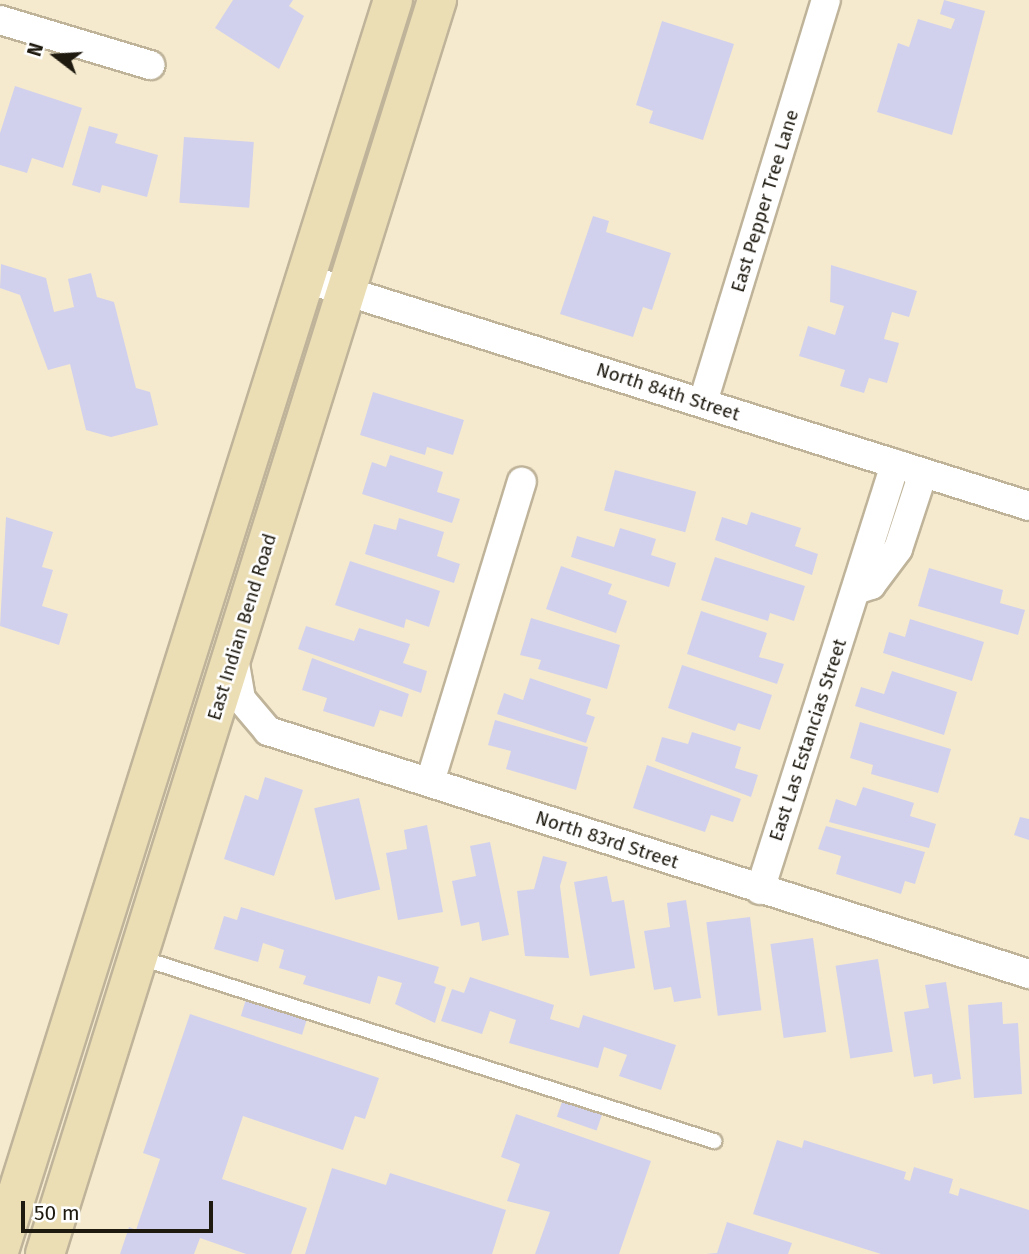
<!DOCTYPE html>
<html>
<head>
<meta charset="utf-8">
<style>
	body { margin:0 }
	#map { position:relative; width:1029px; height:1254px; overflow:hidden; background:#f5eace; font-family:"Fira Sans",sans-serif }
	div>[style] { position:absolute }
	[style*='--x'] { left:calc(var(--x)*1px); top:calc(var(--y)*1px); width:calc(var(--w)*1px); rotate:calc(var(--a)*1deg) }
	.building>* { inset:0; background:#d2d1ed; transform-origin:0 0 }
	.roads { filter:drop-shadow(2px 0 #bfb49a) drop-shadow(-2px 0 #bfb49a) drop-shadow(0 2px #bfb49a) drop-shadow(0 -2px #bfb49a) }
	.service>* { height:14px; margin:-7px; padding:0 7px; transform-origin:7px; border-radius:7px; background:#fff }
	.minor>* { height:28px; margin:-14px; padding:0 14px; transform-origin:14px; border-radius:14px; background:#fff }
	.secondary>* { height:38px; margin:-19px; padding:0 19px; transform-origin:19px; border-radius:19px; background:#ebdeb5 }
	span { translate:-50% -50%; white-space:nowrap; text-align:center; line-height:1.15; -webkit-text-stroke:5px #fff; paint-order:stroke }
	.street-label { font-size:19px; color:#1e1a10 }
	.north { position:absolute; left:21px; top:21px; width:70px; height:70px; -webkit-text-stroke:5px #fff; paint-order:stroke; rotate:287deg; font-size:19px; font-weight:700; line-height:28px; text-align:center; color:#1e1a10 }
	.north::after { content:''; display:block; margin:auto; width:24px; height:32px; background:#1e1a10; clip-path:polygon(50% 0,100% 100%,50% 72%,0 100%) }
	.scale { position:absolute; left:21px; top:1201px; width:192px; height:32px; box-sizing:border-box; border:4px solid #1e1a10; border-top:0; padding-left:9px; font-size:21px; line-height:24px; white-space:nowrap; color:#1e1a10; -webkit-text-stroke:5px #fff; paint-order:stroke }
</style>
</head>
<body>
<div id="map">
	<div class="building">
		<i style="clip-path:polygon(233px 0,293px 0,289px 6px,304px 16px,279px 69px,215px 28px)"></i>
		<i style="clip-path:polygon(944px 0,985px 11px,952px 135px,877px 112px,898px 43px,909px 47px,918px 19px,951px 29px,955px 19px,940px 14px)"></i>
		<i style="clip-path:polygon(662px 21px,734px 44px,703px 140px,649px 123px,653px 111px,636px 105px)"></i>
		<i style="clip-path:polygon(15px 86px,82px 108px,63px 168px,32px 158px,27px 173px,0 165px,0 133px)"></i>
		<i style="clip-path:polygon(89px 126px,118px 134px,115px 143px,158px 155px,147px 197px,102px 185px,100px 193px,72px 185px)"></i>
		<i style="left:184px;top:137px;width:70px;height:66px;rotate:4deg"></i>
		<i style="clip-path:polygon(593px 216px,609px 221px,606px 232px,671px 253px,652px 310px,643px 307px,633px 337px,560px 314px)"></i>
		<i style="clip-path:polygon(1px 264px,46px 278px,54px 312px,74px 307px,68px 279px,91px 273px,97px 297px,114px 302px,136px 388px,150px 392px,158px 425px,111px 437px,86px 430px,70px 364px,48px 370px,20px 295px,0 288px)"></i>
		<i style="clip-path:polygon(831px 265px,917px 291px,909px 317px,892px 312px,884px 339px,899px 343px,887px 383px,869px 378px,864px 393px,840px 386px,845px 370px,799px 356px,808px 326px,835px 335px,844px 306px,830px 302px)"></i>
		<i style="clip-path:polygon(373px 392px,464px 420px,453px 455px,427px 447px,425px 455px,360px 435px)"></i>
		<i style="clip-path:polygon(390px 455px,443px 472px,437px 492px,460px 499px,452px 523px,362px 494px,372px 462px,386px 467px)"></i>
		<i style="left:615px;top:470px;width:84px;height:42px;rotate:15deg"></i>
		<i style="clip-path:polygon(751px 512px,801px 528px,795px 546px,818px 554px,812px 575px,715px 540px,722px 517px,747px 525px)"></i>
		<i style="clip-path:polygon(6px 517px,53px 532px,42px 567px,53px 570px,42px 606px,68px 614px,59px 645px,0 626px)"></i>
		<i style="clip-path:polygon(399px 518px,444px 532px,437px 556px,460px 564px,454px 583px,365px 554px,374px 524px,396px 530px)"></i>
		<i style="clip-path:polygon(620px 528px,656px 539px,651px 555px,676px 563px,669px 587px,571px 557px,577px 536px,614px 547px)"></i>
		<i style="clip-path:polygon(715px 557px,805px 586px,794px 621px,770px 613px,768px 621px,701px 600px)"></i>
		<i style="clip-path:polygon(350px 561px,440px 591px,429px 627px,406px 619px,404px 628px,335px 605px)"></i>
		<i style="clip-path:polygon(561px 566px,612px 584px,608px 594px,627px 601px,616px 633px,546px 609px)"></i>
		<i style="clip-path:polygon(929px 568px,1003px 590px,1000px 603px,1025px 610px,1018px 635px,918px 606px)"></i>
		<i style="clip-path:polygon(701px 611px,767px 633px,759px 657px,784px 664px,777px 684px,687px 654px)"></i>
		<i style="clip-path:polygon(531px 618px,620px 645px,607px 689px,538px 669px,541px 660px,520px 655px)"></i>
		<i style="clip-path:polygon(910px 619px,984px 642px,972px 681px,883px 653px,889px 632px,905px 637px)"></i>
		<i style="clip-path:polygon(306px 626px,354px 641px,359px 628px,410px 644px,403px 663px,427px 671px,421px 693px,298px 649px)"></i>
		<i style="clip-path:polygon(312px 658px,409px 694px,402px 717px,380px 710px,374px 727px,323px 711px,327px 698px,302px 690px)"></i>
		<i style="clip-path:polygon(682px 665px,772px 695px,760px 730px,738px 723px,735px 731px,668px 708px)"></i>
		<i style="clip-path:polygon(892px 671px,957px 692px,944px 735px,855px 706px,861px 687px,884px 694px)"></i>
		<i style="clip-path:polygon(530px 678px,591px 699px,586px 714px,595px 717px,586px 743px,497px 714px,504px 693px,523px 700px)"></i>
		<i style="clip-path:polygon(495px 720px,588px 747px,576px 790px,506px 769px,511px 751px,488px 745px)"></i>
		<i style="clip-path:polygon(860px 722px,951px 749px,938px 793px,871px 774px,873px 765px,850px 758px)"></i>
		<i style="clip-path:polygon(692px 732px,741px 747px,735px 768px,758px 775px,751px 797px,655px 761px,662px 737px,688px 744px)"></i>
		<i style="clip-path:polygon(647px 765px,741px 799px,733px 822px,711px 815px,705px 832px,633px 808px)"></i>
		<i style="clip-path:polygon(265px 777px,303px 790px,274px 876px,224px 859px,245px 795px,258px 800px)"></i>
		<i style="clip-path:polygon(863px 787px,914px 803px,910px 816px,936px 824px,929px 848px,829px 822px,836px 799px,856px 806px)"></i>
		<i style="left:359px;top:798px;width:94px;height:46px;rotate:77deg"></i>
		<i style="clip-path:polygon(1020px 817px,1029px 819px,1029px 840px,1014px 835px)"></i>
		<i style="clip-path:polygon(427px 825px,443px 912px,398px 920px,386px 853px,407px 849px,404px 830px)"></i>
		<i style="clip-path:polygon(826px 826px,925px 852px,915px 884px,905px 881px,901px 894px,836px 874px,841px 856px,818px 849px)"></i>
		<i style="clip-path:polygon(490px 842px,509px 935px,482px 941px,479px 922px,461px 926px,452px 881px,476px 876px,470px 846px)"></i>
		<i style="clip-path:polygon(543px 856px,567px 862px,560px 886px,569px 958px,525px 956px,517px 891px,534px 889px)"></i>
		<i style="clip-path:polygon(607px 876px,612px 902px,624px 900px,635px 968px,590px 976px,574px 882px)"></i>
		<i style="clip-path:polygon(686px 900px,701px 998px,674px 1002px,671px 987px,654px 990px,644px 931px,670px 927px,667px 903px)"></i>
		<i style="clip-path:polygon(241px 907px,439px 967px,434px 983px,446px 987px,435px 1023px,395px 1004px,402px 983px,378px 976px,370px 1004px,303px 984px,306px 976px,279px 968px,284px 950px,263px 943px,258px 962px,214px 949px,224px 916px,237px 920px)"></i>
		<i style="left:750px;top:917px;width:94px;height:44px;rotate:83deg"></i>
		<i style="left:813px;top:938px;width:95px;height:43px;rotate:82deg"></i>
		<i style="left:878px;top:959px;width:94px;height:43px;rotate:81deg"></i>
		<i style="clip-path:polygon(470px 977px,554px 1005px,550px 1019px,579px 1028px,583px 1015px,676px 1045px,661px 1090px,619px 1076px,627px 1055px,604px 1047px,598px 1068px,509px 1043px,516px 1020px,490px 1011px,482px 1034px,441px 1021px,452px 989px,464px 993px)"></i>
		<i style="clip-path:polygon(946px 982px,961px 1079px,933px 1084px,932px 1074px,914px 1077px,904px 1012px,929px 1008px,925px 985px)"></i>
		<i style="left:247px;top:996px;width:64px;height:21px;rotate:17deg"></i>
		<i style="clip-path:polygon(1002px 1002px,1003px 1024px,1018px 1023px,1022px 1094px,974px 1098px,968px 1005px)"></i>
		<i style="clip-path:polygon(190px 1014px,379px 1078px,365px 1119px,355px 1116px,343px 1150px,243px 1116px,222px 1179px,307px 1208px,291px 1254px,246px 1254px,200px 1238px,194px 1254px,120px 1254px,129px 1227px,136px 1230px,160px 1159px,143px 1153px)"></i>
		<i style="left:564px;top:1096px;width:42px;height:22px;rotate:19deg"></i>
		<i style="clip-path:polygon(516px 1114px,651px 1161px,619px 1254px,535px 1254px,550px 1212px,507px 1201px,520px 1164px,501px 1157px)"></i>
		<i style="clip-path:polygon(777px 1140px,802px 1148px,804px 1140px,906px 1172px,904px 1179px,910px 1181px,914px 1167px,953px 1179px,949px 1193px,958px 1196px,960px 1188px,1029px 1210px,1029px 1254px,881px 1254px,753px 1214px)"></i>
		<i style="clip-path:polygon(332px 1168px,386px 1185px,390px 1173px,506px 1210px,492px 1254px,305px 1254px)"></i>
		<i style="clip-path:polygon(727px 1222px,792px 1243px,788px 1254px,706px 1254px,717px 1253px)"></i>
	</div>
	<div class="roads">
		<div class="service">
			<i style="--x:138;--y:957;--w:605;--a:17.72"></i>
		</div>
		<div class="minor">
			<i style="--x:0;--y:20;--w:157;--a:16.7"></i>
			<i style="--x:307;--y:279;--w:757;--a:17.45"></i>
			<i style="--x:703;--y:402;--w:420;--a:-73"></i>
			<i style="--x:856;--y:590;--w:16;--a:-18"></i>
			<i style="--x:871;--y:585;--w:45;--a:-53.1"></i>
			<i style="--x:898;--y:549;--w:80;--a:-71.8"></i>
			<i style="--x:234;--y:658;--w:42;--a:80.3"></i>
			<i style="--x:241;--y:699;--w:42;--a:49.8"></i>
			<i style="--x:268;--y:731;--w:799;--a:17.71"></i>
			<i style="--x:430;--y:782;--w:314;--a:-73"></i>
			<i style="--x:760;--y:890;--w:447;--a:-72.4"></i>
		</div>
		<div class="secondary">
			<i style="--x:0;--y:1248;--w:1308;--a:-72.52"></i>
			<i style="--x:45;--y:1254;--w:1314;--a:-72.64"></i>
		</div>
	</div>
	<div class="street-label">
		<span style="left:765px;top:201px;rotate:-73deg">East Pepper Tree Lane</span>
		<span style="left:668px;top:392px;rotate:18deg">North 84th Street</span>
		<span style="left:242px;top:627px;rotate:-73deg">East Indian Bend Road</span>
		<span style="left:808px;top:740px;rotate:-72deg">East Las Estancias Street</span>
		<span style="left:607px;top:840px;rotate:18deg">North 83rd Street</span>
	</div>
	<div class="north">N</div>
	<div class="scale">50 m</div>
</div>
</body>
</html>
